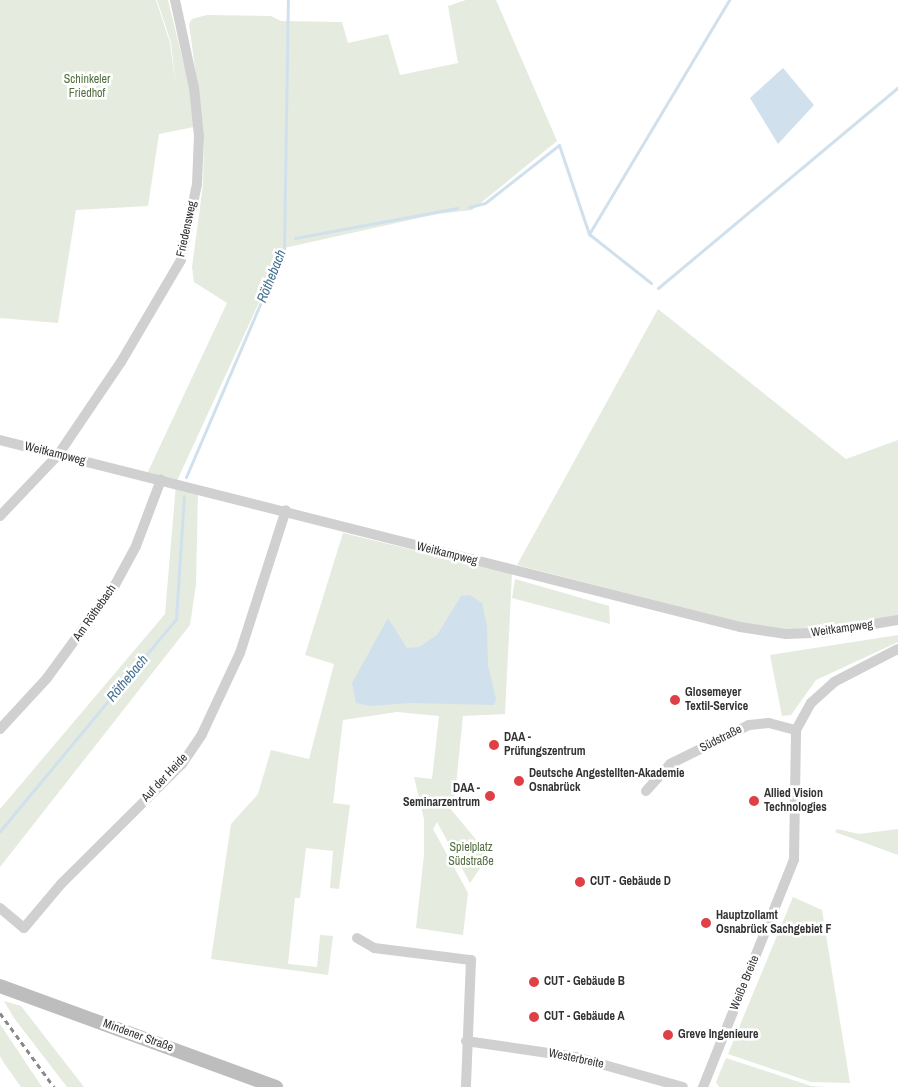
<!DOCTYPE html>
<html>
<head>
<meta charset="utf-8">
<style>
	body { margin:0 }
	#map { position:relative; width:898px; height:1087px; overflow:hidden; background:#fff; font-family:"Archivo Narrow",sans-serif }
	div>[style] { position:absolute }
	[style*='--x'] { left:calc(var(--x)*1px); top:calc(var(--y)*1px); width:calc(var(--w)*1px); rotate:calc(var(--a)*1deg) }
	.green>* { inset:0; background:#e5ebdf }
	.water>* { inset:0; background:#d0e1ed }
	.stream>* { height:3px; margin:-1.5px; padding:0 1.5px; transform-origin:1.5px; border-radius:1.5px; background:#d0e1ed }
	.minor>* { height:10px; margin:-5px; padding:0 5px; transform-origin:5px; border-radius:5px; background:#d0d0d0 }
	.secondary>* { height:14px; margin:-7px; padding:0 7px; transform-origin:7px; border-radius:7px; background:#bdbdbd }
	.rail>* { height:3px; margin-top:-1.5px; transform-origin:0; background:repeating-linear-gradient(90deg,#888 0 5px,transparent 0 9px) }
	.dots>* { width:14px; height:14px; translate:-50% -50%; box-sizing:border-box; border:2px solid #fff; border-radius:50% }
	span { translate:-50% -50%; white-space:nowrap; text-align:center; line-height:1.15; -webkit-text-stroke:5px #fff; paint-order:stroke }
	.park-label { font-size:12px; color:#546e41 }
	.street-label { font-size:12px; color:#333 }
	.poi-label { font-size:12px; color:#333; font-weight:700 }
	.left { translate:0 -50%; text-align:left }
	.right { translate:-100% -50%; text-align:right }
	.water-label { font-size:14px; color:#437193; font-style:italic }
</style>
</head>
<body>
<div id="map">
	<div class="green">
		<i style="clip-path:polygon(0 0,156px 0,170px 43px,176px 87px,171px 43px,157px 0,168px 0,191px 94px,194px 127px,159px 134px,148px 206px,76px 210px,58px 323px,0 318px)"></i>
		<i style="clip-path:polygon(466px 0,496px 0,557px 141px,472px 210px,437px 214px,284px 248px,176px 483px,198px 489px,196px 584px,190px 625px,0 867px,0 809px,165px 614px,176px 484px,146px 476px,227px 303px,194px 282px,192px 267px,203px 185px,204px 135px,189px 24px,192px 19px,207px 15px,271px 16px,281px 21px,342px 22px,348px 43px,388px 34px,400px 75px,458px 63px,448px 6px)"></i>
		<i style="clip-path:polygon(658px 309px,846px 459px,898px 440px,898px 618px,786px 634px,517px 565px)"></i>
		<i style="clip-path:polygon(343px 533px,512px 574px,505px 714px,463px 716px,455px 795px,448px 806px,489px 855px,470px 883px,437px 822px,433px 829px,468px 893px,463px 935px,416px 928px,424px 855px,424px 819px,414px 777px,432px 779px,439px 716px,397px 712px,343px 720px,333px 803px,350px 805px,339px 889px,330px 888px,333px 851px,306px 848px,300px 898px,295px 898px,288px 964px,317px 967px,320px 935px,333px 936px,328px 975px,211px 959px,231px 824px,258px 794px,271px 750px,309px 759px,334px 664px,305px 655px)"></i>
		<i style="clip-path:polygon(515px 579px,609px 606px,610px 624px,512px 598px)"></i>
		<i style="clip-path:polygon(898px 635px,898px 642px,816px 680px,791px 715px,782px 716px,770px 655px)"></i>
		<i style="clip-path:polygon(837px 829px,859px 834px,898px 829px,898px 855px,835px 832px)"></i>
		<i style="clip-path:polygon(793px 897px,822px 910px,850px 1083px,811px 1082px,728px 1054px)"></i>
		<i style="clip-path:polygon(4px 1001px,21px 1006px,84px 1087px,67px 1087px,14px 1018px)"></i>
		<i style="clip-path:polygon(0 1024px,40px 1084px,43px 1087px,21px 1087px,4px 1063px,0 1056px)"></i>
		<i style="clip-path:polygon(726px 1058px,811px 1086px,826px 1087px,719px 1087px,716px 1082px)"></i>
	</div>
	<div class="water">
		<i style="clip-path:polygon(783px 68px,814px 105px,778px 144px,750px 98px)"></i>
		<i style="clip-path:polygon(470px 595px,482px 603px,487px 626px,488px 665px,496px 699px,494px 705px,410px 703px,370px 706px,356px 703px,352px 683px,388px 618px,407px 648px,419px 647px,437px 635px,461px 596px)"></i>
	</div>
	<div class="stream">
		<i style="--x:469;--y:207;--w:16;--a:-14"></i>
		<i style="--x:485;--y:203;--w:94;--a:-38.1"></i>
		<i style="--x:559;--y:145;--w:94;--a:71.4"></i>
		<i style="--x:589;--y:234;--w:273;--a:-59.1"></i>
		<i style="--x:589;--y:234;--w:79;--a:38.3"></i>
		<i style="--x:295;--y:238;--w:165;--a:-10.5"></i>
		<i style="--x:658;--y:288;--w:313;--a:-39.9"></i>
		<i style="--x:186;--y:477;--w:249;--a:-66.8"></i>
		<i style="--x:284;--y:248;--w:248;--a:-89.1"></i>
		<i style="--x:0;--y:831;--w:276;--a:-50.3"></i>
		<i style="--x:176;--y:619;--w:123;--a:-86.3"></i>
	</div>
	<div class="minor">
		<i style="--x:0;--y:440;--w:763;--a:14.18"></i>
		<i style="--x:740;--y:627;--w:47;--a:8.7"></i>
		<i style="--x:786;--y:634;--w:34;--a:-2"></i>
		<i style="--x:820;--y:633;--w:79;--a:-9.5"></i>
		<i style="--x:0;--y:516;--w:84;--a:-46.4"></i>
		<i style="--x:58;--y:455;--w:112;--a:-55.9"></i>
		<i style="--x:121;--y:362;--w:118;--a:-59.5"></i>
		<i style="--x:181;--y:260;--w:78;--a:-78.1"></i>
		<i style="--x:197;--y:184;--w:48;--a:-87.6"></i>
		<i style="--x:199;--y:136;--w:48;--a:-95.9"></i>
		<i style="--x:194;--y:88;--w:90;--a:-102.2"></i>
		<i style="--x:0;--y:729;--w:69;--a:-47.3"></i>
		<i style="--x:47;--y:678;--w:115;--a:-53.8"></i>
		<i style="--x:115;--y:585;--w:44;--a:-61.7"></i>
		<i style="--x:136;--y:546;--w:71;--a:-69.3"></i>
		<i style="--x:646;--y:791;--w:36;--a:-48"></i>
		<i style="--x:670;--y:764;--w:88;--a:-26.3"></i>
		<i style="--x:749;--y:725;--w:20;--a:-6"></i>
		<i style="--x:769;--y:723;--w:28;--a:15"></i>
		<i style="--x:0;--y:908;--w:31;--a:40"></i>
		<i style="--x:24;--y:928;--w:57;--a:-49.9"></i>
		<i style="--x:61;--y:884;--w:170;--a:-44.8"></i>
		<i style="--x:182;--y:764;--w:36;--a:-56"></i>
		<i style="--x:202;--y:734;--w:89;--a:-64.9"></i>
		<i style="--x:240;--y:653;--w:150;--a:-72.2"></i>
		<i style="--x:357;--y:938;--w:20;--a:30"></i>
		<i style="--x:374;--y:948;--w:98;--a:7.1"></i>
		<i style="--x:471;--y:960;--w:127;--a:92.3"></i>
		<i style="--x:466;--y:1041;--w:111;--a:8.3"></i>
		<i style="--x:576;--y:1057;--w:111;--a:15.7"></i>
		<i style="--x:703;--y:1087;--w:245;--a:-68.2"></i>
		<i style="--x:794;--y:860;--w:130;--a:-89.1"></i>
		<i style="--x:796;--y:730;--w:31;--a:-61"></i>
		<i style="--x:811;--y:703;--w:31;--a:-42"></i>
		<i style="--x:834;--y:682;--w:72;--a:-27.3"></i>
	</div>
	<div class="secondary">
		<i style="--x:0;--y:986;--w:294;--a:20.1"></i>
	</div>
	<div class="rail">
		<i style="--x:0;--y:1013;--w:92;--a:53.9"></i>
	</div>
	<div class="dots">
		<i style="left:675px;top:700px;background:#de4046"></i>
		<i style="left:494px;top:745px;background:#de4046"></i>
		<i style="left:519px;top:781px;background:#de4046"></i>
		<i style="left:490px;top:796px;background:#de4046"></i>
		<i style="left:754px;top:801px;background:#de4046"></i>
		<i style="left:580px;top:882px;background:#de4046"></i>
		<i style="left:706px;top:923px;background:#de4046"></i>
		<i style="left:534px;top:982px;background:#de4046"></i>
		<i style="left:534px;top:1017px;background:#de4046"></i>
		<i style="left:668px;top:1035px;background:#de4046"></i>
	</div>
	<div class="park-label">
		<span style="left:87px;top:87px">Schinkeler<br>Friedhof</span>
		<span style="left:471px;top:855px">Spielplatz<br>Südstraße</span>
	</div>
	<div class="street-label">
		<span style="left:187px;top:229px;rotate:-78deg">Friedensweg</span>
		<span style="left:55px;top:454px;rotate:14deg">Weitkampweg</span>
		<span style="left:447px;top:554px;rotate:14deg">Weitkampweg</span>
		<span style="left:95px;top:613px;rotate:-55deg">Am Röthebach</span>
		<span style="left:842px;top:629px;rotate:-8deg">Weitkampweg</span>
		<span style="left:721px;top:739px;rotate:-27deg">Südstraße</span>
		<span style="left:165px;top:778px;rotate:-47deg">Auf der Heide</span>
		<span style="left:745px;top:983px;rotate:-68deg">Weiße Breite</span>
		<span style="left:138px;top:1036px;rotate:20deg">Mindener Straße</span>
		<span style="left:576px;top:1059px;rotate:12deg">Westerbreite</span>
	</div>
	<div class="poi-label">
		<span class="left" style="left:685px;top:700px">Glosemeyer<br>Textil-Service</span>
		<span class="left" style="left:504px;top:745px">DAA -<br>Prüfungszentrum</span>
		<span class="left" style="left:529px;top:781px">Deutsche Angestellten-Akademie<br>Osnabrück</span>
		<span class="right" style="left:480px;top:796px">DAA -<br>Seminarzentrum</span>
		<span class="left" style="left:764px;top:801px">Allied Vision<br>Technologies</span>
		<span class="left" style="left:590px;top:882px">CUT - Gebäude D</span>
		<span class="left" style="left:716px;top:923px">Hauptzollamt<br>Osnabrück Sachgebiet F</span>
		<span class="left" style="left:544px;top:982px">CUT - Gebäude B</span>
		<span class="left" style="left:544px;top:1017px">CUT - Gebäude A</span>
		<span class="left" style="left:678px;top:1035px">Greve Ingenieure</span>
	</div>
	<div class="water-label">
		<span style="left:271px;top:276px;rotate:-68deg">Röthebach</span>
		<span style="left:127px;top:678px;rotate:-50deg">Röthebach</span>
	</div>
</div>
</body>
</html>
